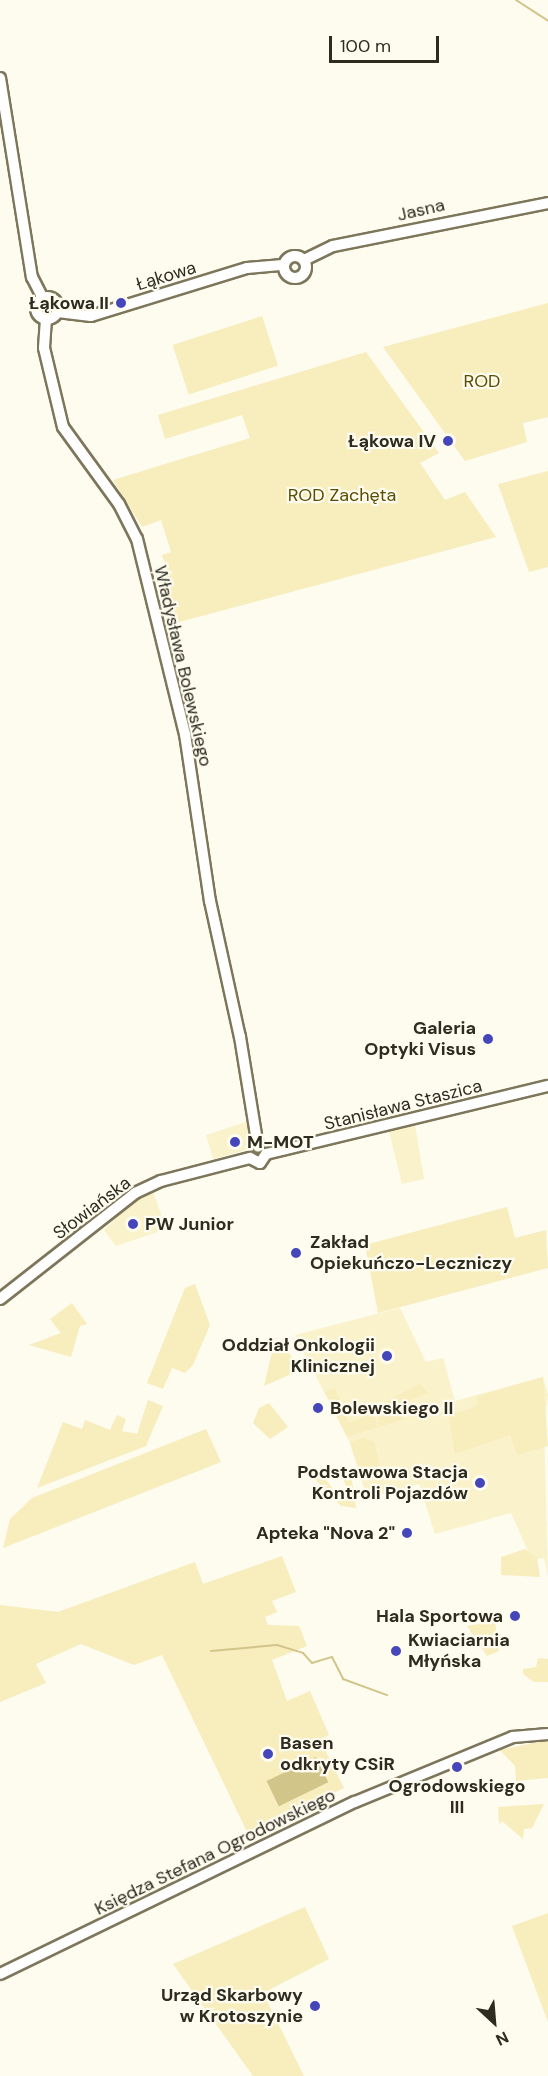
<!DOCTYPE html>
<html>
<head>
<meta charset="utf-8">
<style>
	body { margin:0 }
	#map { position:relative; width:548px; height:2076px; overflow:hidden; background:#fefbef; font-family:"DM Sans",sans-serif }
	div>[style] { position:absolute }
	[style*='--x'] { left:calc(var(--x)*1px); top:calc(var(--y)*1px); width:calc(var(--w)*1px); rotate:calc(var(--a)*1deg) }
	.built>* { inset:0; background:#faf2cb }
	.green>* { inset:0; background:#f7edbd; transform-origin:0 0 }
	.water>* { inset:0; background:#d2c58a; transform-origin:0 0 }
	.stream>* { height:2px; margin:-1px; padding:0 1px; transform-origin:1px; border-radius:1px; background:#d2c58a }
	.roads { filter:drop-shadow(2px 0 #7d765b) drop-shadow(-2px 0 #7d765b) drop-shadow(0 2px #7d765b) drop-shadow(0 -2px #7d765b) }
	.minor>* { height:10px; margin:-5px; padding:0 5px; transform-origin:5px; border-radius:5px; background:#fff }
	.minor>.ring { margin:-5px; padding:0; box-sizing:content-box; background:none; border:10px solid #fff; border-radius:50% }
	.dots>* { width:16px; height:16px; translate:-50% -50%; box-sizing:border-box; border:3px solid #fefbef; border-radius:50% }
	span { translate:-50% -50%; white-space:nowrap; text-align:center; line-height:1.15; -webkit-text-stroke:4.5px #fefbef; paint-order:stroke }
	.street-label { font-size:18px; color:#2e2b20 }
	.poi-label { font-size:18px; color:#2e2b20; font-weight:700 }
	.right { translate:-100% -50%; text-align:right }
	.left { translate:0 -50%; text-align:left }
	.park-label { font-size:18px; color:#5b4d02 }
	.north { position:absolute; left:464px; top:1992px; width:60px; height:60px; -webkit-text-stroke:4px #fefbef; paint-order:stroke; rotate:154deg; font-size:16px; font-weight:700; line-height:24px; text-align:center; color:#2e2b20 }
	.north::after { content:''; display:block; margin:auto; width:21px; height:27px; background:#2e2b20; clip-path:polygon(50% 0,100% 100%,50% 72%,0 100%) }
	.scale { position:absolute; left:329px; top:36px; width:110px; height:27px; box-sizing:border-box; border:3px solid #2e2b20; border-top:0; padding-left:8px; font-size:18px; line-height:21px; white-space:nowrap; color:#2e2b20; -webkit-text-stroke:4px #fefbef; paint-order:stroke }
</style>
</head>
<body>
<div id="map">
	<div class="built">
		<i style="clip-path:polygon(249px 1121px,252px 1143px,246px 1150px,213px 1159px,206px 1135px)"></i>
		<i style="clip-path:polygon(415px 1125px,424px 1179px,402px 1184px,389px 1131px)"></i>
		<i style="clip-path:polygon(153px 1191px,166px 1229px,116px 1246px,104px 1230px,129px 1205px)"></i>
		<i style="clip-path:polygon(400px 1308px,426px 1362px,443px 1358px,455px 1401px,543px 1377px,548px 1395px,544px 1425px,548px 1577px,544px 1558px,532px 1560px,511px 1513px,435px 1534px,419px 1484px,367px 1498px,349px 1441px,295px 1335px)"></i>
	</div>
	<div class="green">
		<i style="clip-path:polygon(548px 303px,548px 417px,523px 423px,527px 442px,465px 461px,383px 347px)"></i>
		<i style="left:262px;top:316px;width:52px;height:94px;rotate:72deg"></i>
		<i style="clip-path:polygon(366px 352px,439px 453px,420px 463px,445px 500px,465px 492px,496px 537px,168px 625px,156px 573px,167px 570px,162px 555px,171px 552px,161px 520px,142px 527px,113px 480px,250px 438px,242px 415px,165px 439px,158px 415px)"></i>
		<i style="clip-path:polygon(548px 471px,548px 567px,529px 572px,498px 484px)"></i>
		<i style="clip-path:polygon(507px 1207px,515px 1238px,546px 1230px,548px 1268px,378px 1313px,365px 1245px)"></i>
		<i style="clip-path:polygon(195px 1284px,210px 1325px,193px 1365px,185px 1373px,172px 1368px,163px 1389px,147px 1383px,185px 1288px)"></i>
		<i style="clip-path:polygon(72px 1303px,87px 1324px,80px 1326px,71px 1357px,29px 1345px,61px 1333px,50px 1319px)"></i>
		<i style="clip-path:polygon(283px 1339px,298px 1371px,264px 1386px,274px 1343px)"></i>
		<i style="clip-path:polygon(543px 1377px,548px 1446px,517px 1455px,510px 1435px,455px 1454px,449px 1415px,471px 1409px,478px 1404px,477px 1396px)"></i>
		<i style="clip-path:polygon(420px 1384px,428px 1393px,397px 1406px,404px 1419px,379px 1427px,377px 1406px)"></i>
		<i style="clip-path:polygon(335px 1388px,349px 1423px,364px 1417px,360px 1408px,373px 1411px,378px 1427px,347px 1437px,325px 1392px)"></i>
		<i style="clip-path:polygon(148px 1400px,163px 1406px,146px 1446px,37px 1488px,63px 1422px,82px 1429px,85px 1420px,110px 1430px,117px 1415px,126px 1419px,122px 1431px,137px 1434px)"></i>
		<i style="clip-path:polygon(269px 1403px,288px 1427px,270px 1439px,253px 1423px,259px 1408px)"></i>
		<i style="clip-path:polygon(206px 1429px,221px 1462px,3px 1548px,10px 1519px,32px 1498px)"></i>
		<i style="clip-path:polygon(363px 1438px,374px 1442px,380px 1465px,362px 1477px,350px 1442px)"></i>
		<i style="clip-path:polygon(320px 1472px,336px 1493px,347px 1489px,343px 1478px,351px 1475px,356px 1508px,341px 1506px,312px 1476px)"></i>
		<i style="clip-path:polygon(525px 1549px,537px 1558px,540px 1577px,501px 1575px,501px 1557px)"></i>
		<i style="clip-path:polygon(282px 1556px,296px 1592px,272px 1601px,277px 1612px,265px 1617px,268px 1625px,299px 1626px,307px 1646px,272px 1660px,287px 1701px,310px 1691px,329px 1735px,320px 1740px,344px 1788px,255px 1831px,257px 1837px,251px 1840px,162px 1655px,134px 1665px,81px 1644px,36px 1664px,46px 1683px,0 1702px,0 1605px,58px 1612px,195px 1562px,203px 1584px)"></i>
		<i style="clip-path:polygon(495px 1621px,499px 1651px,487px 1656px,467px 1626px)"></i>
		<i style="clip-path:polygon(538px 1658px,548px 1659px,548px 1682px,534px 1682px,523px 1674px,523px 1669px,536px 1667px)"></i>
		<i style="clip-path:polygon(548px 1740px,548px 1778px,516px 1781px,515px 1766px,500px 1750px)"></i>
		<i style="clip-path:polygon(544px 1804px,532px 1828px,524px 1829px,523px 1839px,502px 1821px,499px 1824px,498px 1807px)"></i>
		<i style="clip-path:polygon(305px 1907px,329px 1959px,263px 1993px,304px 2076px,253px 2076px,173px 1964px)"></i>
		<i style="clip-path:polygon(548px 1913px,548px 2022px,512px 1926px)"></i>
	</div>
	<div class="water">
		<i style="left:316px;top:1757px;width:28px;height:55px;rotate:64deg"></i>
	</div>
	<div class="stream">
		<i style="--x:516;--y:0;--w:38;--a:33"></i>
		<i style="--x:211;--y:1651;--w:66;--a:-5.2"></i>
		<i style="--x:277;--y:1645;--w:27;--a:17"></i>
		<i style="--x:303;--y:1653;--w:13;--a:48"></i>
		<i style="--x:312;--y:1663;--w:21;--a:-17"></i>
		<i style="--x:332;--y:1657;--w:25;--a:63"></i>
		<i style="--x:343;--y:1679;--w:47;--a:20"></i>
	</div>
	<div class="roads">
		<div class="minor">
			<i style="--x:0;--y:78;--w:202;--a:80.9"></i>
			<i style="--x:32;--y:277;--w:25;--a:63"></i>
			<i class="ring" style="left:284px;top:256px;width:12px;height:12px"></i>
			<i style="--x:304;--y:260;--w:32;--a:-26"></i>
			<i style="--x:333;--y:246;--w:219;--a:-11.3"></i>
			<i class="ring" style="left:36px;top:297px;width:12px;height:12px"></i>
			<i style="--x:58;--y:312;--w:33;--a:7"></i>
			<i style="--x:91;--y:316;--w:163;--a:-17.1"></i>
			<i style="--x:247;--y:268;--w:36;--a:-5"></i>
			<i style="--x:46;--y:319;--w:29;--a:94"></i>
			<i style="--x:44;--y:348;--w:81;--a:76.5"></i>
			<i style="--x:63;--y:427;--w:95;--a:54"></i>
			<i style="--x:119;--y:504;--w:39;--a:63"></i>
			<i style="--x:137;--y:539;--w:201;--a:76.2"></i>
			<i style="--x:185;--y:734;--w:169;--a:81.5"></i>
			<i style="--x:210;--y:901;--w:139;--a:77.6"></i>
			<i style="--x:240;--y:1037;--w:111;--a:80.7"></i>
			<i style="--x:266;--y:1154;--w:290;--a:-13.6"></i>
			<i style="--x:250;--y:1158;--w:11;--a:27"></i>
			<i style="--x:260;--y:1163;--w:11;--a:-56"></i>
			<i style="--x:0;--y:1299;--w:172;--a:-38.1"></i>
			<i style="--x:135;--y:1193;--w:29;--a:-25"></i>
			<i style="--x:161;--y:1181;--w:92;--a:-14.5"></i>
			<i style="--x:0;--y:1974;--w:394;--a:-25.9"></i>
			<i style="--x:355;--y:1802;--w:171;--a:-22.4"></i>
			<i style="--x:513;--y:1737;--w:35;--a:-5"></i>
		</div>
	</div>
	<div class="dots">
		<i style="left:121px;top:303px;background:#4646bb"></i>
		<i style="left:448px;top:441px;background:#4646bb"></i>
		<i style="left:488px;top:1039px;background:#4646bb"></i>
		<i style="left:235px;top:1142px;background:#4646bb"></i>
		<i style="left:133px;top:1224px;background:#4646bb"></i>
		<i style="left:296px;top:1253px;background:#4646bb"></i>
		<i style="left:387px;top:1356px;background:#4646bb"></i>
		<i style="left:318px;top:1408px;background:#4646bb"></i>
		<i style="left:480px;top:1483px;background:#4646bb"></i>
		<i style="left:407px;top:1533px;background:#4646bb"></i>
		<i style="left:515px;top:1616px;background:#4646bb"></i>
		<i style="left:396px;top:1651px;background:#4646bb"></i>
		<i style="left:268px;top:1754px;background:#4646bb"></i>
		<i style="left:457px;top:1767px;background:#4646bb"></i>
		<i style="left:315px;top:2006px;background:#4646bb"></i>
	</div>
	<div class="street-label">
		<span style="left:421px;top:210px;rotate:-13deg">Jasna</span>
		<span style="left:166px;top:276px;rotate:-17deg">Łąkowa</span>
		<span style="left:183px;top:666px;rotate:77deg">Władysława Bolewskiego</span>
		<span style="left:403px;top:1105px;rotate:-14deg">Stanisława Staszica</span>
		<span style="left:92px;top:1208px;rotate:-37deg">Słowiańska</span>
		<span style="left:215px;top:1852px;rotate:-26deg">Księdza Stefana Ogrodowskiego</span>
	</div>
	<div class="poi-label">
		<span class="right" style="left:109px;top:303px">Łąkowa II</span>
		<span class="right" style="left:436px;top:441px">Łąkowa IV</span>
		<span class="right" style="left:476px;top:1039px">Galeria<br>Optyki Visus</span>
		<span class="left" style="left:247px;top:1142px">M-MOT</span>
		<span class="left" style="left:145px;top:1224px">PW Junior</span>
		<span class="left" style="left:310px;top:1253px">Zakład<br>Opiekuńczo-Leczniczy</span>
		<span class="right" style="left:375px;top:1356px">Oddział Onkologii<br>Klinicznej</span>
		<span class="left" style="left:330px;top:1408px">Bolewskiego II</span>
		<span class="right" style="left:468px;top:1483px">Podstawowa Stacja<br>Kontroli Pojazdów</span>
		<span class="right" style="left:395px;top:1533px">Apteka "Nova 2"</span>
		<span class="right" style="left:503px;top:1616px">Hala Sportowa</span>
		<span class="left" style="left:408px;top:1651px">Kwiaciarnia<br>Młyńska</span>
		<span class="left" style="left:280px;top:1754px">Basen<br>odkryty CSiR</span>
		<span style="left:457px;top:1797px">Ogrodowskiego<br>III</span>
		<span class="right" style="left:303px;top:2006px">Urząd Skarbowy<br>w Krotoszynie</span>
	</div>
	<div class="park-label">
		<span style="left:482px;top:381px">ROD</span>
		<span style="left:342px;top:495px">ROD Zachęta</span>
	</div>
	<div class="north">N</div>
	<div class="scale">100 m</div>
</div>
</body>
</html>
